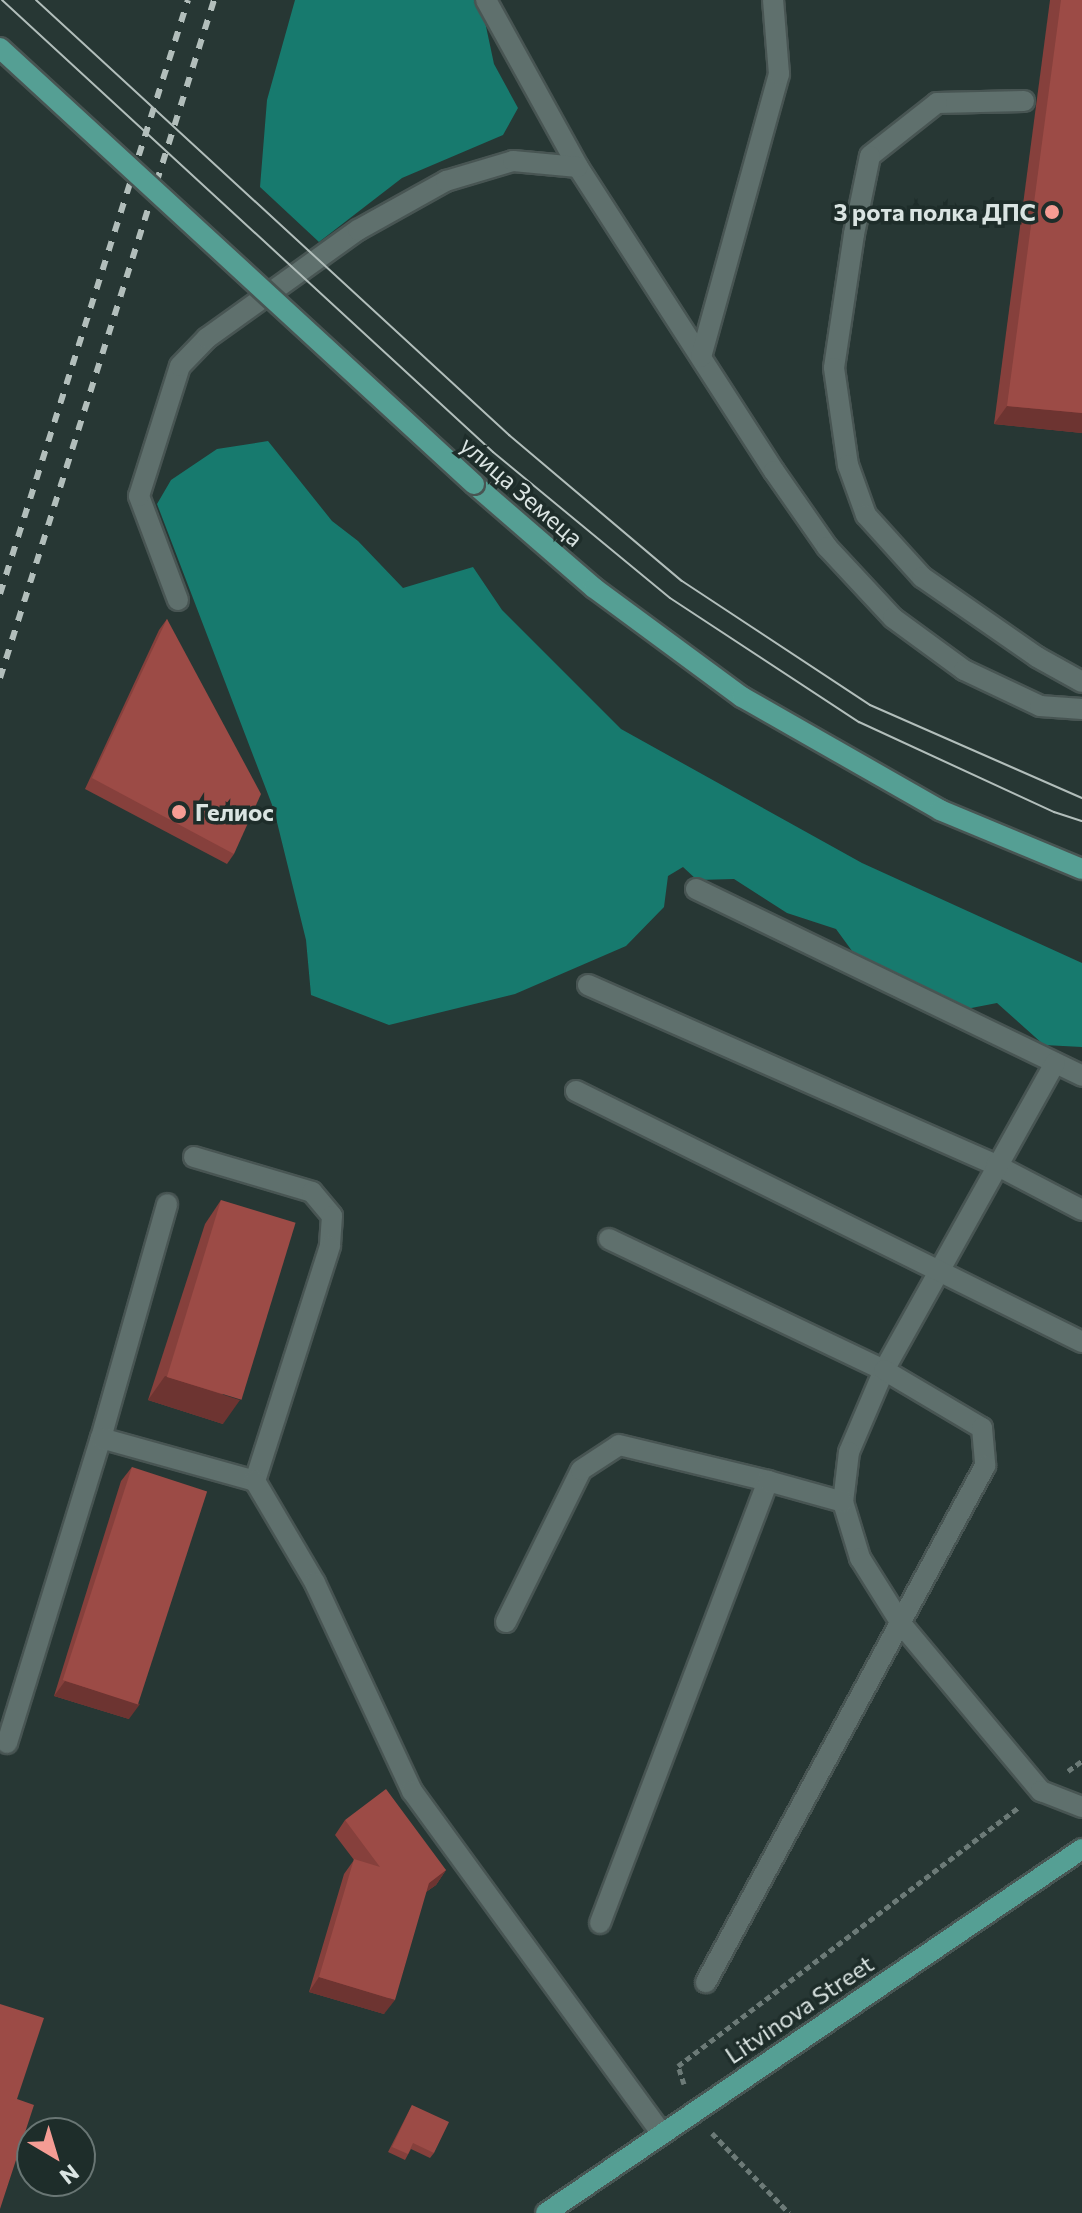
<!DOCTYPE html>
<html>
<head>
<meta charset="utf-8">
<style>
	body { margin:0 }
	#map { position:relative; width:1082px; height:2213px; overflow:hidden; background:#273734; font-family:Commissioner,sans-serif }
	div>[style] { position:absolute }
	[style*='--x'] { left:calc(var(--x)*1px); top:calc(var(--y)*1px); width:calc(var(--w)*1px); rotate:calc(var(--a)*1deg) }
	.forest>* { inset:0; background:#177a6e }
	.path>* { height:5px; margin-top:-2.5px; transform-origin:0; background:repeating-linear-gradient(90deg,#6c7a77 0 6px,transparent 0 10px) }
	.roads { filter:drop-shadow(2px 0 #485553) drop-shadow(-2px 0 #485553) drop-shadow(0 2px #485553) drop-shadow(0 -2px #485553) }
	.minor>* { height:20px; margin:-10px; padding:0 10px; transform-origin:10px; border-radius:10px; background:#5f706d }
	.major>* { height:20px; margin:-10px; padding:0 10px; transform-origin:10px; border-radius:10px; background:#559f94 }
	.tram>* { height:2px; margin:-1px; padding:0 1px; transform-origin:1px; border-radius:1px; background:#b2bebb }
	.rail>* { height:6px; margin-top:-3px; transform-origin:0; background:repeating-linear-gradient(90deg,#b2bebb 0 10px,transparent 0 20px) }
	.bridges { filter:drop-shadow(2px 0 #485553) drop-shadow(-2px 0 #485553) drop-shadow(0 2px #485553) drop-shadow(0 -2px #485553) }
	.major-bridge>* { height:20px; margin:-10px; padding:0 10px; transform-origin:10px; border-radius:10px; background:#559f94 }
	.wall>* { inset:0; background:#86403c }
	.shaded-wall>* { inset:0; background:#6d3431 }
	.building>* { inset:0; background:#9c4b46; transform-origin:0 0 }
	.dots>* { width:22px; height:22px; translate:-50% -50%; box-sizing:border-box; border:4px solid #1e2d2a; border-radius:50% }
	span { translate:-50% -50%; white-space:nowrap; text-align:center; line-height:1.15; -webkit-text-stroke:7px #1e2d2a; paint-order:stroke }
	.poi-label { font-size:24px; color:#dae4e2; font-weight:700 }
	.right { translate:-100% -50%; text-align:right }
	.left { translate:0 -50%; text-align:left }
	.street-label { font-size:24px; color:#dae4e2 }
	.north { position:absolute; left:16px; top:2117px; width:80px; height:80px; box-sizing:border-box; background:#1e2d2a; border:2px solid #697674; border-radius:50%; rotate:142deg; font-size:22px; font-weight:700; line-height:32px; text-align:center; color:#dae4e2 }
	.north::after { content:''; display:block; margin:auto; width:28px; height:36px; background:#f59c94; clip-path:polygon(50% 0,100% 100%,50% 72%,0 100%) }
</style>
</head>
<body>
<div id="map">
	<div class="forest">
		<i style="clip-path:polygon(295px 0,474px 0,484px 17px,494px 64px,518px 108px,503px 135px,402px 178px,319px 242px,260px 187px,267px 100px)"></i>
		<i style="clip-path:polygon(268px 441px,332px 521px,358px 541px,403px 588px,473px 567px,502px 610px,621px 729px,862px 863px,1082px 963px,1082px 1047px,1044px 1045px,997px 1003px,961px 1010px,855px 955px,836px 929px,787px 913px,734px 879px,697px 880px,683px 867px,668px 876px,664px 907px,626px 946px,515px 994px,389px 1025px,311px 995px,306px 940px,274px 810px,157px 504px,171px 480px,217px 449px)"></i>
	</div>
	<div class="path">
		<i style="--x:1068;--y:1771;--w:17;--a:-36"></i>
		<i style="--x:684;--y:2084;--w:19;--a:-108"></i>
		<i style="--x:678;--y:2066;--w:427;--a:-37.2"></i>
		<i style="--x:712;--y:2133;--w:111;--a:46.1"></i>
	</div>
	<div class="roads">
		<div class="minor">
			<i style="--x:486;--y:0;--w:191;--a:61.1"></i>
			<i style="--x:578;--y:167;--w:362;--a:57.2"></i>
			<i style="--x:774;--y:471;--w:93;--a:55.1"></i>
			<i style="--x:827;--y:547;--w:97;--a:47.1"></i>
			<i style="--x:893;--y:618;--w:88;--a:36.2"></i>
			<i style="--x:964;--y:670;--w:84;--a:25.3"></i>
			<i style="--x:1040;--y:706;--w:42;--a:4.1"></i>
			<i style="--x:1024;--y:101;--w:87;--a:178.7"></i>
			<i style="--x:937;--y:103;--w:85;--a:141.7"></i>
			<i style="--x:870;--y:156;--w:80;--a:101.6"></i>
			<i style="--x:854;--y:234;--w:135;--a:98.5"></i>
			<i style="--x:834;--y:368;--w:98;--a:81.8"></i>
			<i style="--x:848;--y:465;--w:53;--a:70.2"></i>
			<i style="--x:866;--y:515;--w:84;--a:47.9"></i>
			<i style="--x:922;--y:577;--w:140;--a:34.8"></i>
			<i style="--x:1037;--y:657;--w:51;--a:29.1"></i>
			<i style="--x:701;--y:357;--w:294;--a:-74.6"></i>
			<i style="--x:779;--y:74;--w:74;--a:-94.6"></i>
			<i style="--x:178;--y:600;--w:111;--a:-110.6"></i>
			<i style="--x:139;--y:496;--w:136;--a:-72.5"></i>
			<i style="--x:180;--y:366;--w:39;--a:-46"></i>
			<i style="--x:207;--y:338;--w:186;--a:-35.6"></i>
			<i style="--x:358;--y:230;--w:101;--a:-29.1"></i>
			<i style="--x:446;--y:181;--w:70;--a:-16.6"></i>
			<i style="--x:513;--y:161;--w:65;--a:5.3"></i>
			<i style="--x:696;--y:889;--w:429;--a:25.8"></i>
			<i style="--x:588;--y:985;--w:446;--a:23.8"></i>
			<i style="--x:996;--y:1165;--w:97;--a:27.6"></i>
			<i style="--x:1055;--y:1063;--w:351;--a:119.1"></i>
			<i style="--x:884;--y:1370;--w:89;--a:113.1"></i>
			<i style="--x:849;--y:1452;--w:50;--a:96.8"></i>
			<i style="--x:843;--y:1502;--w:59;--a:73.1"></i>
			<i style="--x:860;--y:1558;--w:79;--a:57.9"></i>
			<i style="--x:902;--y:1625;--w:217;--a:50.1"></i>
			<i style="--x:1041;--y:1791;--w:44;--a:21.3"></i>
			<i style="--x:576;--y:1091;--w:565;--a:26.38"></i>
			<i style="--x:194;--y:1157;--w:123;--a:16.5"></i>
			<i style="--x:312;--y:1192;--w:31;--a:50"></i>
			<i style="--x:332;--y:1216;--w:30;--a:94"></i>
			<i style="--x:330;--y:1246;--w:247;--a:107.7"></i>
			<i style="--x:609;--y:1239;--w:305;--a:25.5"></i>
			<i style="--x:884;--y:1370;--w:114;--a:30.6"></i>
			<i style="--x:982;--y:1428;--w:38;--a:85"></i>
			<i style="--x:985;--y:1466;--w:587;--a:118.4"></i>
			<i style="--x:101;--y:1438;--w:243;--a:-74.2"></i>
			<i style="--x:506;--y:1622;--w:169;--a:-63.7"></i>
			<i style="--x:581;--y:1470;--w:45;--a:-33.3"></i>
			<i style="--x:619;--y:1445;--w:153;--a:13.6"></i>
			<i style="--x:7;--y:1743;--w:319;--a:-72.9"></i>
			<i style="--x:101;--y:1438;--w:160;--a:15.6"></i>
			<i style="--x:255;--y:1481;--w:118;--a:59.5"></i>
			<i style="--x:315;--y:1583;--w:230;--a:65"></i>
			<i style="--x:412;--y:1791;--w:422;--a:53.9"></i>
			<i style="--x:600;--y:1923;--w:473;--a:-69.2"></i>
			<i style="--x:768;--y:1481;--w:78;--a:15.6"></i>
		</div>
		<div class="major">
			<i style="--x:474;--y:484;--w:159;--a:40.9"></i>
			<i style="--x:594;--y:588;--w:184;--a:36.4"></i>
			<i style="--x:742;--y:697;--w:228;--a:29.7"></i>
			<i style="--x:940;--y:810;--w:154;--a:22.6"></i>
			<i style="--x:546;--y:2213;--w:648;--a:-34.18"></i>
		</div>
	</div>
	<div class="tram">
		<i style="--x:2;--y:0;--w:667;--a:42.63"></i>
		<i style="--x:493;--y:452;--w:229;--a:39.5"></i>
		<i style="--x:670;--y:598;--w:226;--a:33.3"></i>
		<i style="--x:859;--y:722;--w:215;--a:24.8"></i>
		<i style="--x:1054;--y:812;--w:29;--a:18"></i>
		<i style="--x:36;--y:0;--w:643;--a:42.6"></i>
		<i style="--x:509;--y:435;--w:226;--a:40.2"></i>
		<i style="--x:682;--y:581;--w:225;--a:33.4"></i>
		<i style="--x:870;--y:705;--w:232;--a:23.7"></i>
	</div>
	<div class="rail">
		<i style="--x:0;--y:594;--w:623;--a:-72.44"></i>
		<i style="--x:0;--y:678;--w:711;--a:-72.48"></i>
	</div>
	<div class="bridges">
		<div class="major-bridge">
			<i style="--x:0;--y:48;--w:644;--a:42.61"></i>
		</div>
	</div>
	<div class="wall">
		<i style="clip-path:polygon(1050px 0,1082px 0,1082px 433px,994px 424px)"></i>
		<i style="clip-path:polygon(167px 619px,234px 854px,227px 864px,85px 789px,159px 630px)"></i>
		<i style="clip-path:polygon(221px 1200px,223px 1424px,148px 1400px,205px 1224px)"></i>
		<i style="clip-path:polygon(132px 1467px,129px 1719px,54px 1696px,121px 1481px)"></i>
		<i style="clip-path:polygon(345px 1820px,446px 1870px,436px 1885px,426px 1892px,384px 2014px,309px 1992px,344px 1874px,354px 1860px,335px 1835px)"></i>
		<i style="clip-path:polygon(412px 2105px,434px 2153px,430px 2158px,411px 2149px,405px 2160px,388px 2152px)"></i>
	</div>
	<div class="shaded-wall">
		<i style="clip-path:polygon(1007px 406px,1082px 413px,1082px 433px,994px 424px)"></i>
		<i style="clip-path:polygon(165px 1376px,240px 1400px,223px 1424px,148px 1400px)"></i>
		<i style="clip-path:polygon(65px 1681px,140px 1704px,129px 1719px,54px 1696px)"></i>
		<i style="clip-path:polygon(446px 1870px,436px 1885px,419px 1897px,429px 1883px)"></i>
		<i style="clip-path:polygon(319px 1977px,395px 2000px,384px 2014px,309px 1992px)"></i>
	</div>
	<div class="building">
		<i style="clip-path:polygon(1061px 0,1082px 0,1082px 413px,1007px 406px)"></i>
		<i style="clip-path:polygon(167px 619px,261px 794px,234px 854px,92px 778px)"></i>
		<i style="left:221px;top:1200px;width:78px;height:185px;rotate:17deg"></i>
		<i style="left:132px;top:1467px;width:79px;height:224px;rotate:18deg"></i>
		<i style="clip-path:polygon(386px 1789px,446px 1870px,429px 1883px,395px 2000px,319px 1977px,354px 1859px,380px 1867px,345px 1820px)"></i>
		<i style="clip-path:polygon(0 2004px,44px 2018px,17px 2099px,34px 2105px,0 2209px)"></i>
		<i style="clip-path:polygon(412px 2105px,449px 2122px,434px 2153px,413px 2143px,408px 2154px,392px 2147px)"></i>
	</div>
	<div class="dots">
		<i style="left:1052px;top:212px;background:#f59c94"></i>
		<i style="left:179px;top:812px;background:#f59c94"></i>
	</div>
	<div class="poi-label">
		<span class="right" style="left:1036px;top:212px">3 рота полка ДПС</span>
		<span class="left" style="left:195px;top:812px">Гелиос</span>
	</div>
	<div class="street-label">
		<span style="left:522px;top:491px;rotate:41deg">улица Земеца</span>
		<span style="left:799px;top:2009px;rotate:-34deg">Litvinova Street</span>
	</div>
	<div class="north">N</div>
</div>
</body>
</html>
